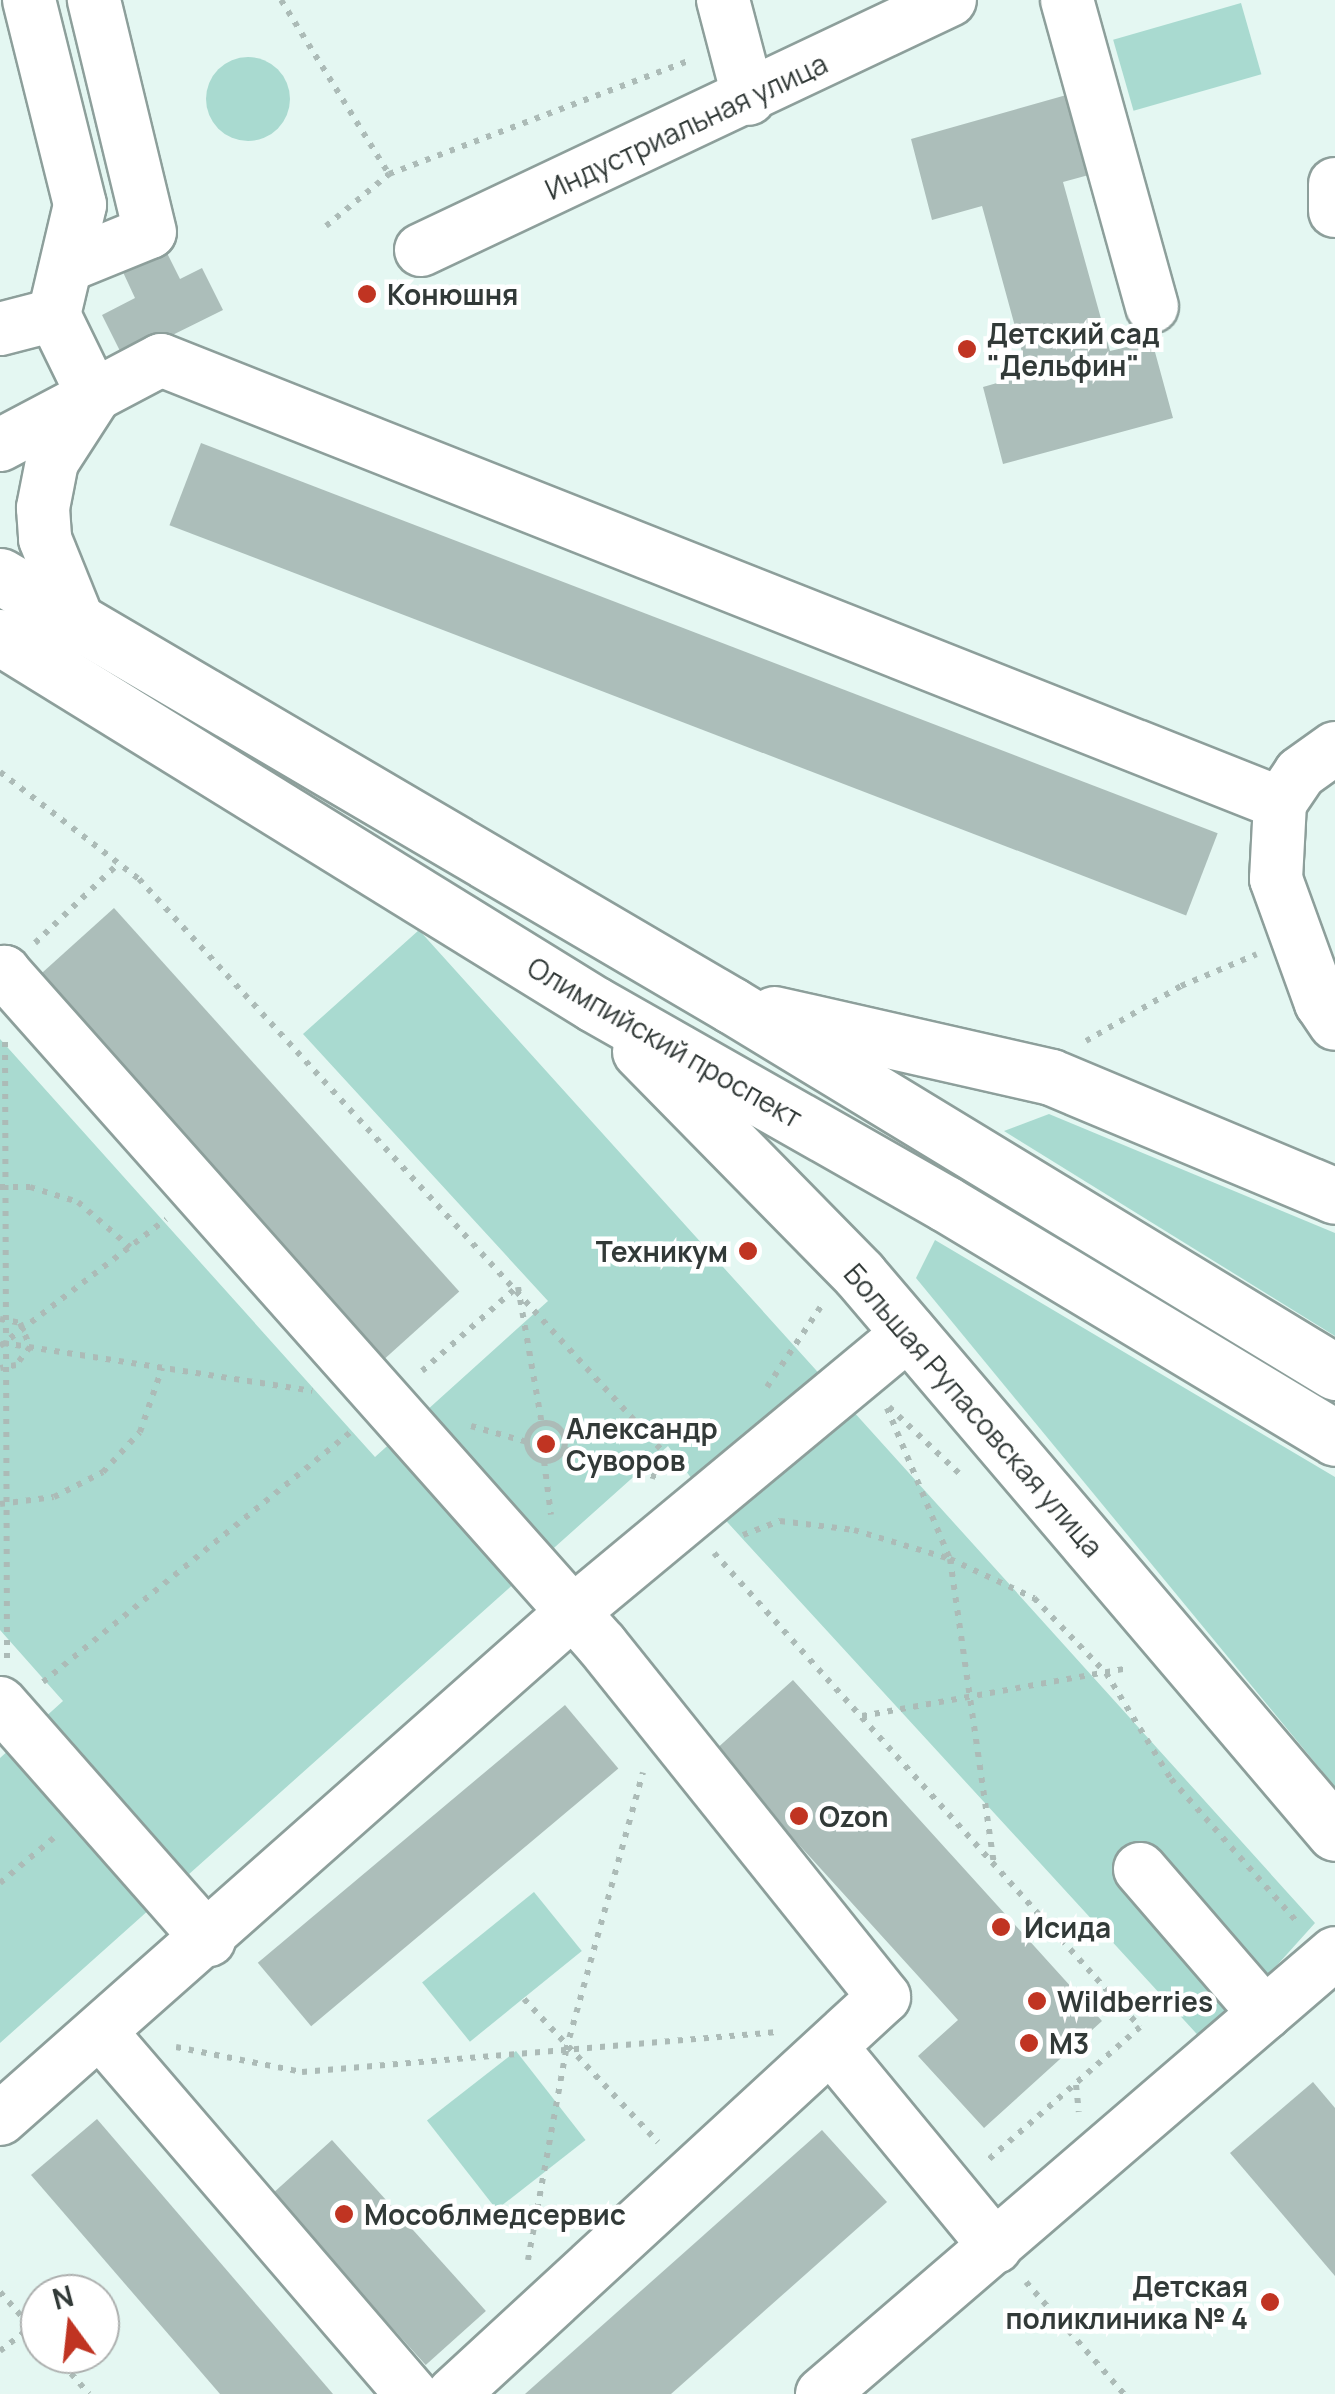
<!DOCTYPE html>
<html>
<head>
<meta charset="utf-8">
<style>
	body { margin:0 }
	#map { position:relative; width:1335px; height:2394px; overflow:hidden; background:#e4f7f2; font-family:Manrope,sans-serif }
	div>[style] { position:absolute }
	[style*='--x'] { left:calc(var(--x)*1px); top:calc(var(--y)*1px); width:calc(var(--w)*1px); rotate:calc(var(--a)*1deg) }
	.green>* { inset:0; background:#a9dad0; transform-origin:0 0 }
	.round { border-radius:50% }
	.building>* { inset:0; background:#acbeba; transform-origin:0 0 }
	.path>* { height:6px; margin-top:-3px; transform-origin:0; background:repeating-linear-gradient(90deg,#acbbb7 0 5px,transparent 0 13px) }
	.path>.ring { margin:-3px; padding:0; box-sizing:content-box; background:none; border:6px solid #acbbb7; border-radius:50% }
	.roads { filter:drop-shadow(2px 0 #8d9f9b) drop-shadow(-2px 0 #8d9f9b) drop-shadow(0 2px #8d9f9b) drop-shadow(0 -2px #8d9f9b) }
	.minor>* { height:52px; margin:-26px; padding:0 26px; transform-origin:26px; border-radius:26px; background:#fff }
	.major>* { height:55px; margin:-27.5px; padding:0 27.5px; transform-origin:27.5px; border-radius:27.5px; background:#fff }
	.dots>* { width:28px; height:28px; translate:-50% -50%; box-sizing:border-box; border:5px solid #fff; border-radius:50% }
	span { translate:-50% -50%; white-space:nowrap; text-align:center; line-height:1.15; -webkit-text-stroke:9px #fff; paint-order:stroke }
	.street-label { font-size:28px; color:#323a38 }
	.poi-label { font-size:28px; color:#323a38; font-weight:700 }
	.left { translate:0 -50%; text-align:left }
	.right { translate:-100% -50%; text-align:right }
	.north { position:absolute; left:20px; top:2274px; width:100px; height:100px; box-sizing:border-box; background:#fff; border:2px solid #adb0af; border-radius:50%; rotate:345deg; font-size:28px; font-weight:700; line-height:40px; text-align:center; color:#323a38 }
	.north::after { content:''; display:block; margin:auto; width:35px; height:45px; background:#c03422; clip-path:polygon(50% 0,100% 100%,50% 72%,0 100%) }
</style>
</head>
<body>
<div id="map">
	<div class="green">
		<i style="left:1241px;top:3px;width:74px;height:133px;rotate:74deg"></i>
		<i class="round" style="left:206px;top:57px;width:84px;height:84px"></i>
		<i style="clip-path:polygon(419px 930px,1315px 1923px,1206px 2044px,707px 1500px,668px 1446px,0 2043px,0 1758px,63px 1701px,0 1630px,0 1039px,375px 1457px,548px 1301px,303px 1034px)"></i>
		<i style="clip-path:polygon(1049px 1114px,1335px 1233px,1335px 1336px,1004px 1131px)"></i>
		<i style="clip-path:polygon(935px 1240px,1335px 1477px,1335px 1787px,916px 1278px)"></i>
		<i style="left:534px;top:1892px;width:76px;height:144px;rotate:51deg"></i>
		<i style="left:516px;top:2051px;width:113px;height:113px;rotate:52deg"></i>
	</div>
	<div class="building">
		<i style="clip-path:polygon(1084px 90px,1107px 170px,1063px 182px,1110px 351px,1152px 341px,1173px 418px,1003px 464px,983px 387px,1028px 374px,982px 206px,932px 220px,911px 139px)"></i>
		<i style="clip-path:polygon(165px 249px,180px 279px,202px 268px,223px 310px,124px 359px,102px 315px,135px 298px,122px 270px)"></i>
		<i style="left:201px;top:443px;width:1089px;height:88px;rotate:21deg"></i>
		<i style="left:114px;top:908px;width:516px;height:100px;rotate:48deg"></i>
		<i style="clip-path:polygon(793px 1680px,1102px 2021px,984px 2128px,918px 2056px,958px 2020px,714px 1751px)"></i>
		<i style="left:565px;top:1705px;width:83px;height:401px;rotate:50deg"></i>
		<i style="clip-path:polygon(1313px 2082px,1335px 2108px,1335px 2276px,1230px 2153px)"></i>
		<i style="clip-path:polygon(97px 2119px,333px 2394px,220px 2394px,31px 2175px)"></i>
		<i style="clip-path:polygon(822px 2130px,887px 2202px,671px 2394px,525px 2394px)"></i>
		<i style="left:332px;top:2140px;width:230px;height:81px;rotate:48deg"></i>
	</div>
	<div class="path">
		<i style="--x:281;--y:0;--w:205;--a:58.2"></i>
		<i style="--x:326;--y:226;--w:82;--a:-39.5"></i>
		<i style="--x:389;--y:174;--w:323;--a:-20.7"></i>
		<i style="--x:0;--y:772;--w:175;--a:37.6"></i>
		<i style="--x:139;--y:879;--w:798;--a:47.54"></i>
		<i style="--x:35;--y:943;--w:116;--a:-43.6"></i>
		<i style="--x:1086;--y:1041;--w:110;--a:-30.1"></i>
		<i style="--x:1181;--y:986;--w:82;--a:-22.8"></i>
		<i style="--x:5;--y:1042;--w:617;--a:89.81"></i>
		<i style="--x:0;--y:1187;--w:30;--a:0"></i>
		<i style="--x:30;--y:1187;--w:50;--a:17.4"></i>
		<i style="--x:78;--y:1202;--w:69;--a:40.9"></i>
		<i style="--x:518;--y:1287;--w:139;--a:80.1"></i>
		<i style="--x:0;--y:1319;--w:20;--a:11"></i>
		<i style="--x:20;--y:1323;--w:26;--a:67"></i>
		<i style="--x:30;--y:1347;--w:23;--a:128"></i>
		<i style="--x:16;--y:1365;--w:16;--a:169"></i>
		<i style="--x:3;--y:1343;--w:313;--a:8.8"></i>
		<i style="--x:0;--y:1346;--w:209;--a:-37.4"></i>
		<i style="--x:422;--y:1371;--w:128;--a:-41.5"></i>
		<i style="--x:767;--y:1387;--w:102;--a:-56.2"></i>
		<i style="--x:889;--y:1407;--w:102;--a:43.4"></i>
		<i style="--x:887;--y:1408;--w:164;--a:67.4"></i>
		<i style="--x:950;--y:1559;--w:309;--a:81.8"></i>
		<i class="ring" style="left:527px;top:1423px;width:32px;height:32px"></i>
		<i style="--x:471;--y:1426;--w:58;--a:15.9"></i>
		<i style="--x:564;--y:1449;--w:103;--a:16.9"></i>
		<i style="--x:544;--y:1461;--w:54;--a:82.6"></i>
		<i style="--x:0;--y:1504;--w:54;--a:-7.4"></i>
		<i style="--x:54;--y:1497;--w:55;--a:-27"></i>
		<i style="--x:103;--y:1472;--w:54;--a:-47.2"></i>
		<i style="--x:140;--y:1432;--w:68;--a:-71"></i>
		<i style="--x:743;--y:1535;--w:40;--a:-21"></i>
		<i style="--x:780;--y:1521;--w:75;--a:6.9"></i>
		<i style="--x:854;--y:1530;--w:100;--a:16.8"></i>
		<i style="--x:950;--y:1559;--w:93;--a:24.9"></i>
		<i style="--x:1034;--y:1598;--w:104;--a:46.2"></i>
		<i style="--x:1106;--y:1673;--w:124;--a:58.5"></i>
		<i style="--x:1171;--y:1779;--w:192;--a:48.6"></i>
		<i style="--x:714;--y:1553;--w:637;--a:48.05"></i>
		<i style="--x:1140;--y:2027;--w:205;--a:138.8"></i>
		<i style="--x:43;--y:1682;--w:398;--a:-39.1"></i>
		<i style="--x:862;--y:1716;--w:272;--a:-10.2"></i>
		<i style="--x:0;--y:1883;--w:73;--a:-40"></i>
		<i style="--x:524;--y:1999;--w:196;--a:46.9"></i>
		<i style="--x:176;--y:2047;--w:128;--a:11.2"></i>
		<i style="--x:302;--y:2072;--w:474;--a:-4.8"></i>
		<i style="--x:1076;--y:2085;--w:27;--a:84"></i>
		<i style="--x:528;--y:2260;--w:213;--a:-79.7"></i>
		<i style="--x:566;--y:2050;--w:288;--a:-74.5"></i>
		<i style="--x:1026;--y:2282;--w:149;--a:48.8"></i>
		<i style="--x:0;--y:2292;--w:60;--a:48.4"></i>
		<i style="--x:0;--y:2351;--w:39;--a:-38"></i>
		<i style="--x:54;--y:2354;--w:53;--a:48.8"></i>
	</div>
	<div class="roads">
		<div class="minor">
			<i style="--x:29;--y:0;--w:211;--a:76"></i>
			<i style="--x:80;--y:205;--w:113;--a:103.3"></i>
			<i style="--x:54;--y:315;--w:91;--a:64"></i>
			<i style="--x:94;--y:397;--w:77;--a:122.9"></i>
			<i style="--x:52;--y:462;--w:47;--a:101.1"></i>
			<i style="--x:43;--y:508;--w:31;--a:86"></i>
			<i style="--x:45;--y:539;--w:96;--a:68"></i>
			<i style="--x:723;--y:0;--w:102;--a:75.3"></i>
			<i style="--x:1067;--y:0;--w:318;--a:74.5"></i>
			<i style="--x:1335;--y:184;--w:27;--a:90"></i>
			<i style="--x:421;--y:250;--w:585;--a:-25.29"></i>
			<i style="--x:69;--y:265;--w:87;--a:-22.2"></i>
			<i style="--x:150;--y:232;--w:239;--a:-103.6"></i>
			<i style="--x:0;--y:329;--w:56;--a:-14.5"></i>
			<i style="--x:0;--y:445;--w:182;--a:-27.8"></i>
			<i style="--x:161;--y:360;--w:1203;--a:21.6"></i>
			<i style="--x:1280;--y:803;--w:36;--a:-56"></i>
			<i style="--x:1300;--y:773;--w:43;--a:-35.5"></i>
			<i style="--x:1280;--y:803;--w:76;--a:93"></i>
			<i style="--x:1276;--y:879;--w:132;--a:70.1"></i>
			<i style="--x:1321;--y:1003;--w:25;--a:56"></i>
			<i style="--x:0;--y:976;--w:6;--a:-45"></i>
			<i style="--x:4;--y:972;--w:900;--a:48.38"></i>
			<i style="--x:602;--y:1645;--w:451;--a:51.3"></i>
			<i style="--x:884;--y:1997;--w:586;--a:137.35"></i>
			<i style="--x:0;--y:1703;--w:316;--a:48.6"></i>
			<i style="--x:1140;--y:1869;--w:191;--a:49.2"></i>
			<i style="--x:101;--y:2033;--w:476;--a:49.3"></i>
			<i style="--x:831;--y:2047;--w:259;--a:50.5"></i>
			<i style="--x:0;--y:2119;--w:765;--a:-41.5"></i>
			<i style="--x:573;--y:1612;--w:438;--a:-39.7"></i>
			<i style="--x:822;--y:2394;--w:676;--a:-40.68"></i>
		</div>
		<div class="major">
			<i style="--x:0;--y:576;--w:848;--a:30.41"></i>
			<i style="--x:731;--y:1005;--w:707;--a:31.28"></i>
			<i style="--x:0;--y:637;--w:698;--a:31.71"></i>
			<i style="--x:594;--y:1004;--w:405;--a:29.6"></i>
			<i style="--x:946;--y:1204;--w:454;--a:31"></i>
			<i style="--x:774;--y:1014;--w:284;--a:12.8"></i>
			<i style="--x:1051;--y:1077;--w:308;--a:22.7"></i>
			<i style="--x:640;--y:1051;--w:313;--a:45.5"></i>
			<i style="--x:859;--y:1274;--w:734;--a:49.58"></i>
		</div>
	</div>
	<div class="dots">
		<i style="left:367px;top:294px;background:#c03422"></i>
		<i style="left:967px;top:349px;background:#c03422"></i>
		<i style="left:748px;top:1251px;background:#c03422"></i>
		<i style="left:546px;top:1444px;background:#c03422"></i>
		<i style="left:799px;top:1816px;background:#c03422"></i>
		<i style="left:1001px;top:1927px;background:#c03422"></i>
		<i style="left:1037px;top:2001px;background:#c03422"></i>
		<i style="left:1029px;top:2043px;background:#c03422"></i>
		<i style="left:344px;top:2214px;background:#c03422"></i>
		<i style="left:1270px;top:2302px;background:#c03422"></i>
	</div>
	<div class="street-label">
		<span style="left:686px;top:126px;rotate:-25deg">Индустриальная улица</span>
		<span style="left:665px;top:1042px;rotate:30deg">Олимпийский проспект</span>
		<span style="left:974px;top:1410px;rotate:49deg">Большая Рупасовская улица</span>
	</div>
	<div class="poi-label">
		<span class="left" style="left:387px;top:294px">Конюшня</span>
		<span class="left" style="left:987px;top:349px">Детский сад<br>"Дельфин"</span>
		<span class="right" style="left:728px;top:1251px">Техникум</span>
		<span class="left" style="left:566px;top:1444px">Александр<br>Суворов</span>
		<span class="left" style="left:819px;top:1816px">Ozon</span>
		<span class="left" style="left:1024px;top:1927px">Исида</span>
		<span class="left" style="left:1057px;top:2001px">Wildberries</span>
		<span class="left" style="left:1049px;top:2043px">М3</span>
		<span class="left" style="left:364px;top:2214px">Мособлмедсервис</span>
		<span class="right" style="left:1248px;top:2302px">Детская<br>поликлиника № 4</span>
	</div>
	<div class="north">N</div>
</div>
</body>
</html>
